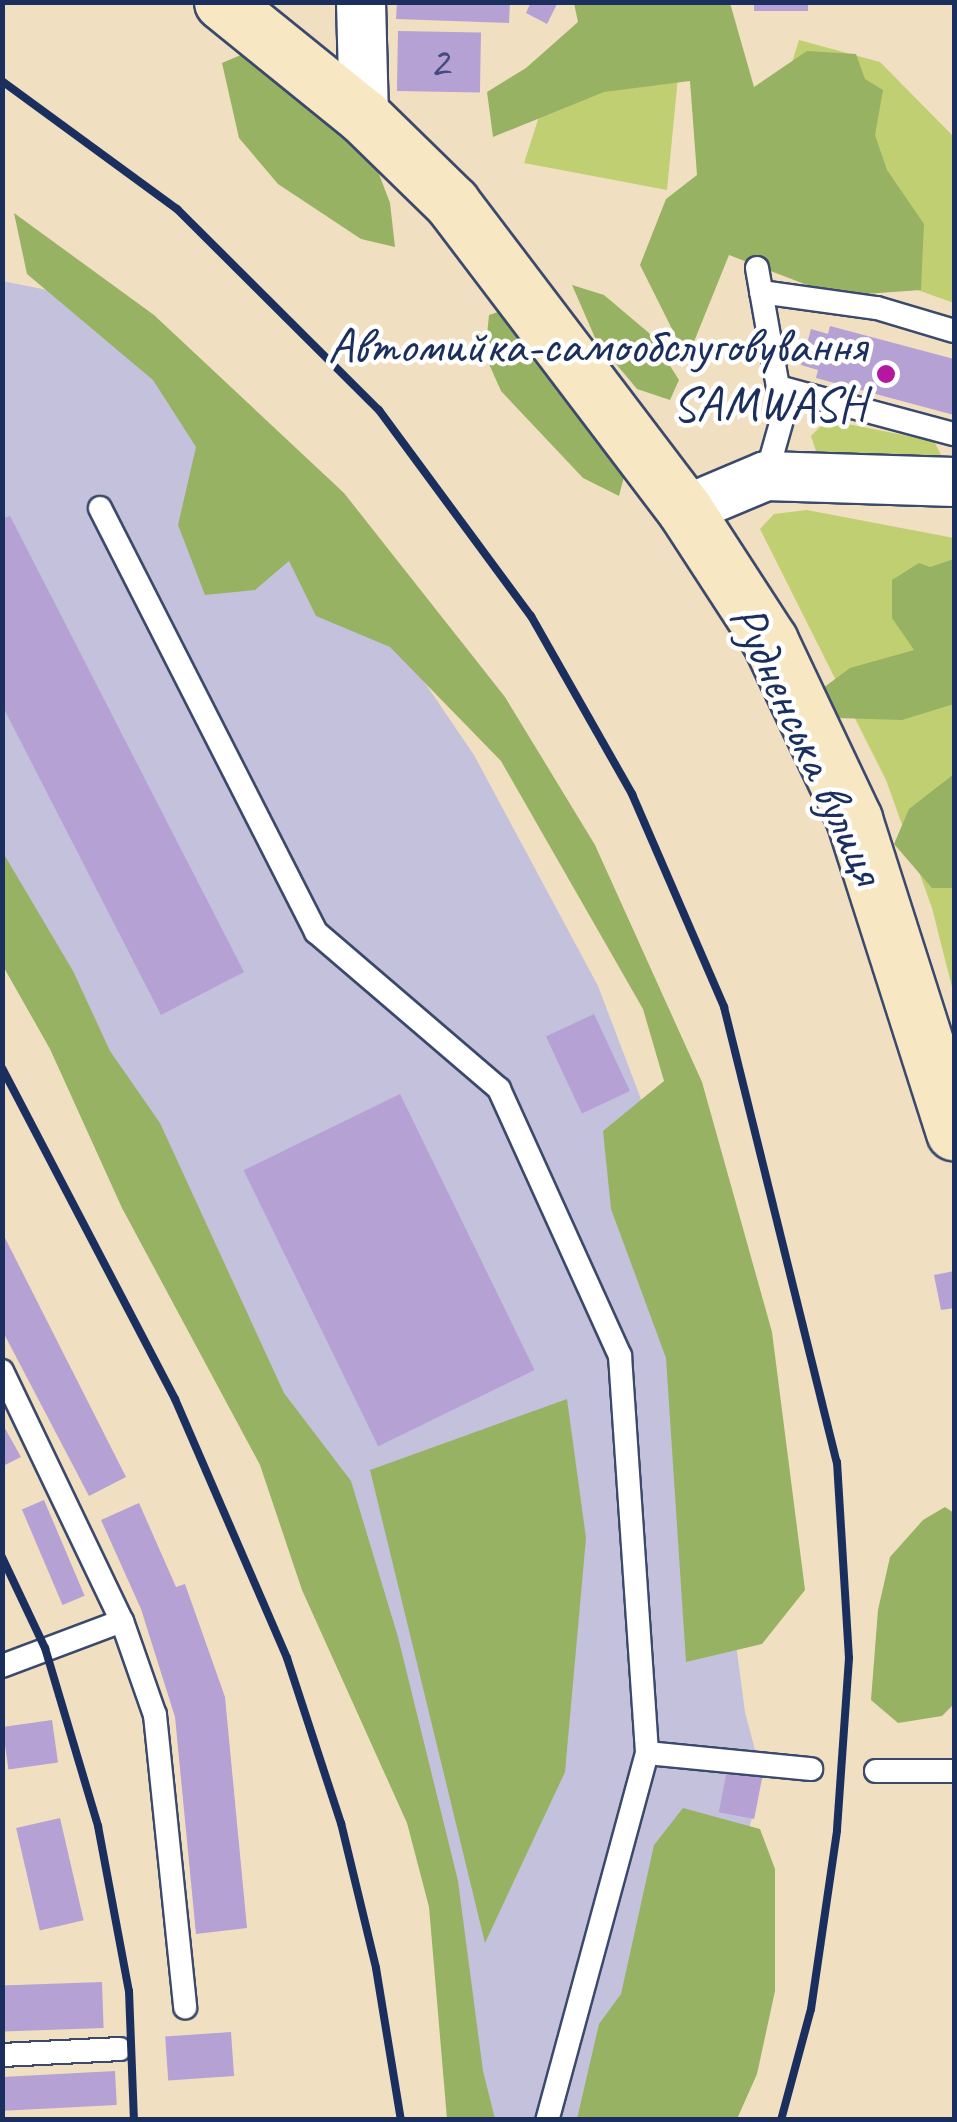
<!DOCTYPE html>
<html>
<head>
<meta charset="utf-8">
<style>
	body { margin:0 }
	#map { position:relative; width:957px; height:2122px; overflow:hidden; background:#f1dfc2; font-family:Caveat,sans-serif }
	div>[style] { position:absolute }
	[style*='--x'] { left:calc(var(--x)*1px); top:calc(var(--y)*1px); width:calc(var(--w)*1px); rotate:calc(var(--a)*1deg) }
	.industrial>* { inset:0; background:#c3c1db }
	.green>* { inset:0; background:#c0cf71 }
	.forest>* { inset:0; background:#98b263 }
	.building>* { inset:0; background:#b5a1d4; transform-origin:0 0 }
	.roads { filter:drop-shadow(2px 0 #3b496d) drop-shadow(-2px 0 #3b496d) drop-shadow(0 2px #3b496d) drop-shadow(0 -2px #3b496d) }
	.lane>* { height:22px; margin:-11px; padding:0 11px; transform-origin:11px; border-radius:11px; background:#fff }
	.street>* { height:48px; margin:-24px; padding:0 24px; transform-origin:24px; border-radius:24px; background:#fff }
	.secondary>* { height:55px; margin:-27.5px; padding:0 27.5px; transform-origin:27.5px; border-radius:27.5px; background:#f7e8c3 }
	.rail>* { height:8px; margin:-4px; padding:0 4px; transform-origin:4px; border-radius:4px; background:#1b2f5e }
	.dots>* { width:28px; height:28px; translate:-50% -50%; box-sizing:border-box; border:5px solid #fff; border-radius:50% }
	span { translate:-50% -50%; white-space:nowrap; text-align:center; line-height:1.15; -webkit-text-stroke:9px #fff; paint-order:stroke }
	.number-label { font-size:45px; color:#424c7c }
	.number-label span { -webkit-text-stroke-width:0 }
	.poi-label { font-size:50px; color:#1b2f5e }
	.right { translate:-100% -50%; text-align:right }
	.street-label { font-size:50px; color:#1b2f5e }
	.frame { position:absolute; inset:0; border:5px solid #1b2f5e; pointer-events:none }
</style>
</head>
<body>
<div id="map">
	<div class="industrial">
		<i style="clip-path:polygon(2px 281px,73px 295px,363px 592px,474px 755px,598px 986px,676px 1191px,745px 1712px,762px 1777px,677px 2119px,459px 2119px,415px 1785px,3px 891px)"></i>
	</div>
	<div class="green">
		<i style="clip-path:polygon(799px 40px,880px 62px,954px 137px,954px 303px,740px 227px)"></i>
		<i style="clip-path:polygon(558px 58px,678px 77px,667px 190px,524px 163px)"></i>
		<i style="clip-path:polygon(827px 420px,934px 441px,943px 459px,938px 468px,816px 451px,811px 436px)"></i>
		<i style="clip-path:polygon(807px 510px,954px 538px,954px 995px,932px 908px,886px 780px,760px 529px,774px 514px)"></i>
	</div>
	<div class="forest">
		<i style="clip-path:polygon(574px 3px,730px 3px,754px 87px,807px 51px,856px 54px,865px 79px,883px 90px,875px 135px,887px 170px,924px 224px,921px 290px,836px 296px,729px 255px,687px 359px,640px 265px,666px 199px,697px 175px,690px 81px,604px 92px,493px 137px,487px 92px,526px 68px,578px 22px)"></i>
		<i style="clip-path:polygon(243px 54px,368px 145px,390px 203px,395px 247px,361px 239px,278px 184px,239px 138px,222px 63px)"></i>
		<i style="clip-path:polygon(14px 213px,154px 315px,344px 493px,505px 697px,595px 845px,702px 1082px,772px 1332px,805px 1590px,762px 1644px,686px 1662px,666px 1358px,611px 1209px,603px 1131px,664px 1081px,643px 1009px,501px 761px,390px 647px,316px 616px,289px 561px,255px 590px,205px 595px,178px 525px,196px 447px,153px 380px,27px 274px)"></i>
		<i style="clip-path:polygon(572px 285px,604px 295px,649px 333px,679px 380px,670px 400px,637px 389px,596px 340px)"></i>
		<i style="clip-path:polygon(525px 303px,628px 461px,619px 496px,583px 478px,501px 391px,485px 355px,489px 315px)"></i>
		<i style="clip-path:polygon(954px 559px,954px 704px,902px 720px,837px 718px,823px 688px,850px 668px,914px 650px,892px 618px,892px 580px,919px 563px,930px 567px)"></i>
		<i style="clip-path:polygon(954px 774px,954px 888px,932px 888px,894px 844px,909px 809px)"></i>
		<i style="clip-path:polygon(2px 851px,73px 971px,110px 1051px,160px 1123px,284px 1393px,351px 1481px,398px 1637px,458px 1881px,483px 2071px,495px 2119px,447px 2119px,429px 1907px,407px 1823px,302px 1590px,260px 1465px,122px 1208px,50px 1049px,3px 966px)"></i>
		<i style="clip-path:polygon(567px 1399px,586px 1538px,565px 1772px,485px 1943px,370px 1470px)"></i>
		<i style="clip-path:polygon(945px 1507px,954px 1513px,954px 1704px,942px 1716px,898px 1723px,871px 1700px,878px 1610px,890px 1557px,923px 1520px)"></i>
		<i style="clip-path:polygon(683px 1808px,760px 1829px,775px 1869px,775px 1991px,757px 2074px,737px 2119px,577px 2119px,599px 2024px,621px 1994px,654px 1845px)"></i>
	</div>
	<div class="building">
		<i style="clip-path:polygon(397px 2px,510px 2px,509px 23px,396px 19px)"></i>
		<i style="clip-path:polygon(531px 2px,558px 2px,547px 24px,526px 13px)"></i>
		<i style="left:754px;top:2px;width:54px;height:9px"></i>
		<i style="left:398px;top:31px;width:83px;height:60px;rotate:1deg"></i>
		<i style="clip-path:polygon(830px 326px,954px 359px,954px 415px,816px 378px,818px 370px,801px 365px,811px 329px,828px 334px)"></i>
		<i style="clip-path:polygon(10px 516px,244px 972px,161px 1015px,2px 705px,2px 519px)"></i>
		<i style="left:594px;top:1014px;width:85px;height:53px;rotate:65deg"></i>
		<i style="left:400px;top:1094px;width:307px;height:174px;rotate:64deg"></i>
		<i style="clip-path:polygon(2px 1232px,126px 1477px,89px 1496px,2px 1330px)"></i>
		<i style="clip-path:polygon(954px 1271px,954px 1308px,941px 1310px,934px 1275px)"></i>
		<i style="clip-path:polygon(2px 1423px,21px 1457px,5px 1465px,2px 1461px)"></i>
		<i style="left:44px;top:1500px;width:104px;height:24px;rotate:67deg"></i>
		<i style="clip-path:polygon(139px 1503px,176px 1587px,185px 1584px,225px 1697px,247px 1928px,196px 1934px,175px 1717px,141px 1609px,101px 1520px)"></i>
		<i style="left:52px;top:1720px;width:43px;height:50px;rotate:82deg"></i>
		<i style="left:727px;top:1770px;width:36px;height:43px;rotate:11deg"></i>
		<i style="left:60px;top:1818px;width:105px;height:45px;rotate:77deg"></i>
		<i style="left:102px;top:1982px;width:46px;height:100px;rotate:88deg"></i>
		<i style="left:231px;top:2032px;width:44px;height:66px;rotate:86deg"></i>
		<i style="left:115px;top:2071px;width:34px;height:113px;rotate:87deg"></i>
	</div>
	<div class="roads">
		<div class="lane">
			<i style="--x:757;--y:268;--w:150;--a:80"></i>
			<i style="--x:783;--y:416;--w:62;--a:105.8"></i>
			<i style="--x:761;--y:292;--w:117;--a:7.9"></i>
			<i style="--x:877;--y:308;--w:80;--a:16.6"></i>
			<i style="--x:778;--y:387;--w:182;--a:15"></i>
			<i style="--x:100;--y:508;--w:476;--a:63"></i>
			<i style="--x:316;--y:932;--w:241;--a:40.6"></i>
			<i style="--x:499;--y:1089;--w:293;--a:65.6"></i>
			<i style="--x:620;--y:1356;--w:398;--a:86.1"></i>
			<i style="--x:647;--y:1753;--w:380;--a:105.2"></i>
			<i style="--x:2;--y:1371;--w:277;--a:64.4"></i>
			<i style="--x:122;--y:1621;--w:100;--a:70.7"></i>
			<i style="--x:155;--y:1715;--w:294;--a:84.1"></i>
			<i style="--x:2;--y:1666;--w:128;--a:-20.6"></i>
			<i style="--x:647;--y:1753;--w:165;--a:5.6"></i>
			<i style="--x:876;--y:1771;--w:78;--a:0"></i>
			<i style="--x:2;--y:2055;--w:118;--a:-2.9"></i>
		</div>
		<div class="street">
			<i style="--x:361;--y:2;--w:115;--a:88.5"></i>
			<i style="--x:685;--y:510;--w:88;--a:-22.8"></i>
			<i style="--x:766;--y:476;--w:188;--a:1.8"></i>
		</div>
		<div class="secondary">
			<i style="--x:222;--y:2;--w:183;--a:39"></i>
			<i style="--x:364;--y:117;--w:123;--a:44.3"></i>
			<i style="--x:452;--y:203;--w:385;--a:52.8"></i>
			<i style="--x:685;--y:510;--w:156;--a:57"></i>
			<i style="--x:770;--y:641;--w:197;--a:64.7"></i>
			<i style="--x:854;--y:819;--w:329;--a:72.3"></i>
		</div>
	</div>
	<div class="rail">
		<i style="--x:2;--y:81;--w:217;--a:36.2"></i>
		<i style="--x:177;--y:209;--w:285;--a:44.9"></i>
		<i style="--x:379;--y:410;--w:256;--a:53.6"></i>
		<i style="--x:531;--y:616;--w:205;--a:60.4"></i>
		<i style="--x:632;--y:794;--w:232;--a:66.6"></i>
		<i style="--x:724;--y:1007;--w:469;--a:76.1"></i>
		<i style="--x:837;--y:1462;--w:196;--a:86.5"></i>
		<i style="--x:849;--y:1658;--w:173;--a:94"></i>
		<i style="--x:837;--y:1831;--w:180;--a:98.3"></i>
		<i style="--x:811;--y:2009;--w:115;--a:105.1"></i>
		<i style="--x:2;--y:1068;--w:373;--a:62.4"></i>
		<i style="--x:175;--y:1399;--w:282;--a:66.6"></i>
		<i style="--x:287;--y:1658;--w:174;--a:71.9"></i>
		<i style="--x:341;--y:1823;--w:149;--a:76.4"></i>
		<i style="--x:376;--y:1968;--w:154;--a:80.7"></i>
		<i style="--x:2;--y:1557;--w:101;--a:64.7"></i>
		<i style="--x:45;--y:1648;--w:186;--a:73.4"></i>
		<i style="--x:98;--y:1826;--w:168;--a:79.4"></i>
		<i style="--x:129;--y:1991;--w:129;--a:87.8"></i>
	</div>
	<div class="dots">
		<i style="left:886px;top:374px;background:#b5179e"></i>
	</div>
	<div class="number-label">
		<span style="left:439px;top:62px">2</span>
	</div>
	<div class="poi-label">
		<span class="right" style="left:866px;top:374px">Автомийка-самообслуговування<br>SAMWASH</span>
	</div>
	<div class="street-label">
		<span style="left:808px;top:744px;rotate:65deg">Рудненська вулиця</span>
	</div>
	<div class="frame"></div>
</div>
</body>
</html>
